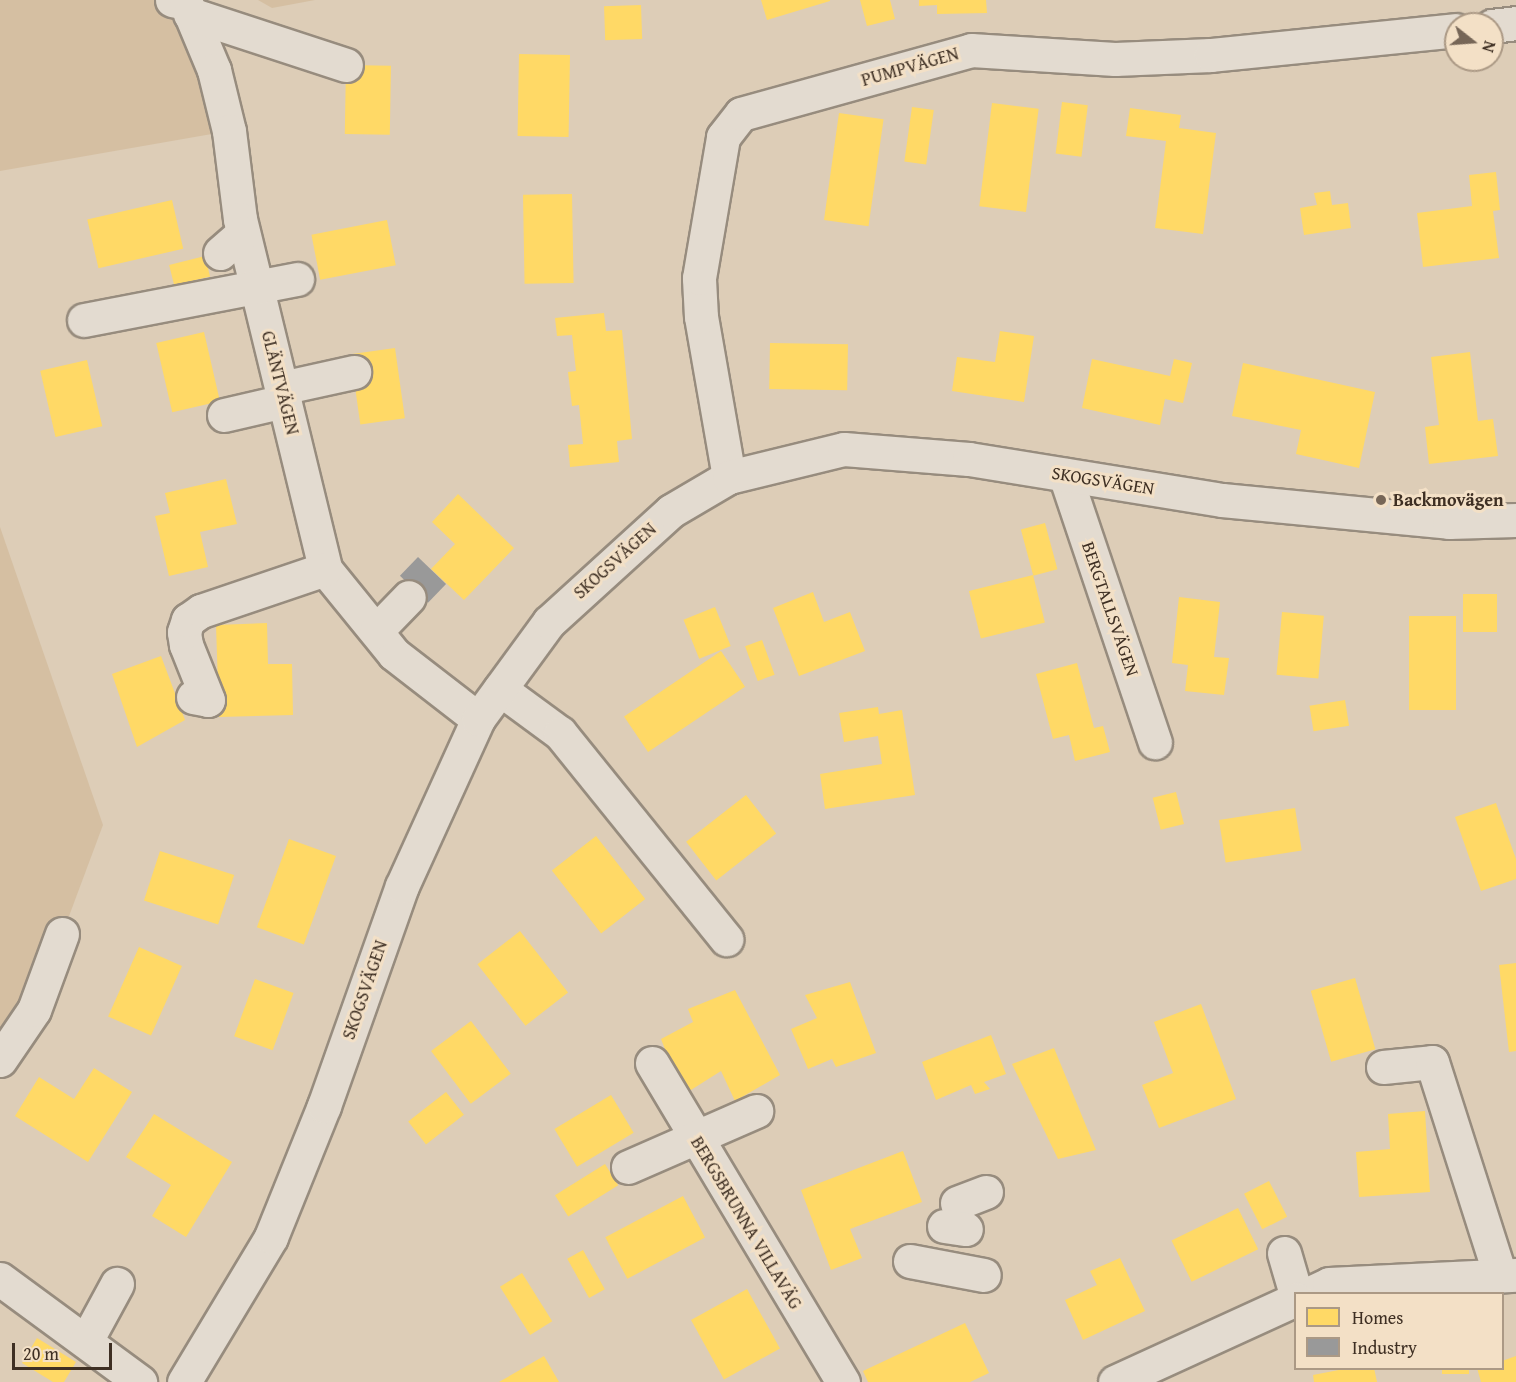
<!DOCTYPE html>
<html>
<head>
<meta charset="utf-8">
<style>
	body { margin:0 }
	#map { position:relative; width:1516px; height:1382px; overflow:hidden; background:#ddcdb7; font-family:"Gentium Book Plus",serif }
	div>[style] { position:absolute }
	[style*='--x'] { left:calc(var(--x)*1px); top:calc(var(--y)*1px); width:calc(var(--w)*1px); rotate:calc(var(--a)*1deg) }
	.green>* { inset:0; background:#d5bfa2 }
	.homes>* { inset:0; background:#ffd966; transform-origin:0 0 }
	.industry>* { inset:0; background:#999; transform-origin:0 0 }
	.roads { filter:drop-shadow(2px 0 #978c7e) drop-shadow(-2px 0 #978c7e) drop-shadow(0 2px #978c7e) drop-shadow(0 -2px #978c7e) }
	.street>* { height:33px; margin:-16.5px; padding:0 16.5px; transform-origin:16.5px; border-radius:16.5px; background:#e3dbd0 }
	.secondary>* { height:33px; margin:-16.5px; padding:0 16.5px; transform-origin:16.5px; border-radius:16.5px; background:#e3dbd0 }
	.dots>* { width:16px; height:16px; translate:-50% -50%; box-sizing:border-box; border:3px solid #f3e0c6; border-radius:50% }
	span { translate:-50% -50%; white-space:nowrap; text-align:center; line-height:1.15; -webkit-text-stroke:6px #f3e0c6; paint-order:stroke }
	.street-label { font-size:18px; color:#3e2f23 }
	.poi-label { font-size:18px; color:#3e2f23; font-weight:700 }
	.left { translate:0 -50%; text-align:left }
	.legend { position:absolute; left:1294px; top:1292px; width:210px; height:78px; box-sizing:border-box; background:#f3e0c6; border:2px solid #ab9985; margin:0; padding:8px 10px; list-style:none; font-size:18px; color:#3e2f23 }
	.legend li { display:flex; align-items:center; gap:12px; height:30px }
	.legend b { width:30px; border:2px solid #ab9985 }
	.north { position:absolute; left:1444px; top:12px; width:60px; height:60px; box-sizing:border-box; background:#f3e0c6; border:2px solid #ab9985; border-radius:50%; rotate:107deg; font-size:16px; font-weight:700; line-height:24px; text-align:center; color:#3e2f23 }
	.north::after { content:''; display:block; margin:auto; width:21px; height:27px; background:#766657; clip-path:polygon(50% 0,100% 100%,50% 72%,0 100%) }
	.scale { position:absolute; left:12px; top:1343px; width:100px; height:27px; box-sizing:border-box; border:3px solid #3e2f23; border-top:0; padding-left:8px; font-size:18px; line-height:21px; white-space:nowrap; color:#3e2f23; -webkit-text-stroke:4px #f3e0c6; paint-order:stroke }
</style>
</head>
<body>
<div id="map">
	<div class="green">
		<i style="clip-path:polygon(0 0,172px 0,229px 131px,0 171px)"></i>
		<i style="clip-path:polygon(258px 0,315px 0,272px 8px)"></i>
		<i style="clip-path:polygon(0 527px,103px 825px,34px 1010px,0 1056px)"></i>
	</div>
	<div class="homes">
		<i style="clip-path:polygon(761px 0,830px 0,830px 1px,767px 20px)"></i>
		<i style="clip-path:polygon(860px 0,890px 0,895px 19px,867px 26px)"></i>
		<i style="clip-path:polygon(919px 0,986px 0,987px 13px,937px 14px,937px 5px,919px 6px)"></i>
		<i style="left:641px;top:5px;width:34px;height:37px;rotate:88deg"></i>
		<i style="left:519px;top:54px;width:51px;height:82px;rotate:1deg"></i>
		<i style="left:346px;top:65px;width:45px;height:69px;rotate:1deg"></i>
		<i style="left:1062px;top:102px;width:26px;height:52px;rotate:7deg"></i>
		<i style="left:992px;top:103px;width:47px;height:104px;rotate:7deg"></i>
		<i style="left:912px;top:107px;width:22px;height:55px;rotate:8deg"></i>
		<i style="clip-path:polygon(1130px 108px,1181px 115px,1179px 128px,1216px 133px,1203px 234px,1155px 228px,1166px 141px,1126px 136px)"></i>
		<i style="left:839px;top:113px;width:45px;height:108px;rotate:8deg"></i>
		<i style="clip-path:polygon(1496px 172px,1500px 210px,1493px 211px,1499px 258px,1423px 267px,1417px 213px,1472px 206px,1469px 175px)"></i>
		<i style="clip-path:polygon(1330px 191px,1332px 205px,1348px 203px,1351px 228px,1304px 235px,1300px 208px,1317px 205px,1314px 193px)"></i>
		<i style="left:572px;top:194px;width:89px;height:49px;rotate:89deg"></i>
		<i style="left:172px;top:200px;width:50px;height:87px;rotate:77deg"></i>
		<i style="left:387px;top:220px;width:46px;height:77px;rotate:79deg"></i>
		<i style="left:205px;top:256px;width:21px;height:37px;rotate:76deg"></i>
		<i style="clip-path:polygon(604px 313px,606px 331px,622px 330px,632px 439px,617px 441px,619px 462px,570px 467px,568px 445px,583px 444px,579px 405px,572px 406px,568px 372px,576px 371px,572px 335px,557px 336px,555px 318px)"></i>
		<i style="clip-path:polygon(1000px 331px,1034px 336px,1024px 402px,952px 391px,957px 357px,995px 362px)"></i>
		<i style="left:204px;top:332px;width:71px;height:49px;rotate:77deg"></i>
		<i style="left:770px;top:343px;width:78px;height:46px;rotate:1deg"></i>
		<i style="left:395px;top:348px;width:71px;height:45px;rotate:82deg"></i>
		<i style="clip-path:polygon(1470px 352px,1478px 421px,1493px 419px,1498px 456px,1429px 464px,1425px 427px,1439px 425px,1431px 357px)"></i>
		<i style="clip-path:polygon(1092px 359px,1170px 376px,1174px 359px,1192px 363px,1183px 403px,1165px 399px,1160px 425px,1082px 408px)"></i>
		<i style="left:87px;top:360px;width:68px;height:48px;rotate:77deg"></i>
		<i style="clip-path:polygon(1243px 363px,1375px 392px,1359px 468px,1296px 454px,1301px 430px,1232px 416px)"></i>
		<i style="clip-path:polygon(226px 479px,237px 524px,200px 532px,208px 567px,169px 576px,155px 516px,170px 513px,165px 493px)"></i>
		<i style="clip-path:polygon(458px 494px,514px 548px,464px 600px,431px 569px,455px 544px,432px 522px)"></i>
		<i style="left:1045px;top:523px;width:48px;height:25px;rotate:75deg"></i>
		<i style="left:1033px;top:575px;width:49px;height:66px;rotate:76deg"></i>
		<i style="clip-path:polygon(813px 592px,824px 622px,850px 612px,865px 651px,799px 676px,773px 608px)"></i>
		<i style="left:1463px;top:594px;width:34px;height:38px"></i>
		<i style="clip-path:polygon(1179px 597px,1220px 602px,1214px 657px,1229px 658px,1224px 695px,1185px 691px,1188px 665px,1172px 663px)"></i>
		<i style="left:715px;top:607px;width:42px;height:34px;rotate:68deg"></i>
		<i style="left:1282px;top:612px;width:42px;height:63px;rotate:5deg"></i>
		<i style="left:1456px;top:616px;width:94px;height:47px;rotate:90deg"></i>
		<i style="clip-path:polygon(267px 623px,268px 664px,292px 664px,293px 715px,219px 717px,216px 625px)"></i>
		<i style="left:762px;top:640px;width:37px;height:18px;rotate:70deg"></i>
		<i style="left:721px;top:651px;width:43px;height:117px;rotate:56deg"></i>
		<i style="clip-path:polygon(161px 656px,185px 720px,137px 747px,112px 674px)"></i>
		<i style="clip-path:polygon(1077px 663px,1094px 728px,1103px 726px,1110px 752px,1075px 761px,1069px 735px,1053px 739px,1036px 674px)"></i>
		<i style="left:1345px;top:700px;width:26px;height:36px;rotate:81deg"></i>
		<i style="clip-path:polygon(878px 707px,879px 714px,902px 710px,915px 795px,825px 809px,820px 774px,882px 764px,878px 736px,844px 742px,839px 713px)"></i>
		<i style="left:1176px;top:792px;width:33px;height:24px;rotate:76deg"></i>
		<i style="left:746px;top:795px;width:49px;height:76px;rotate:52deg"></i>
		<i style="clip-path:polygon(1496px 803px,1516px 859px,1516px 879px,1481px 891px,1455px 817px)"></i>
		<i style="left:1295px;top:808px;width:43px;height:77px;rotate:81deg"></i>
		<i style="left:596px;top:836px;width:80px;height:56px;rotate:52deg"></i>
		<i style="left:289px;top:839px;width:50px;height:94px;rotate:20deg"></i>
		<i style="left:160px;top:851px;width:78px;height:52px;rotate:18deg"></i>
		<i style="left:520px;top:931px;width:78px;height:54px;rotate:52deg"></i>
		<i style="left:139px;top:947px;width:47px;height:76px;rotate:24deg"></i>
		<i style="clip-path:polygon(1516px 963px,1516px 1051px,1509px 1052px,1499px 965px)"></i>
		<i style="left:1355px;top:978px;width:74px;height:46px;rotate:74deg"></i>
		<i style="left:255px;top:979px;width:41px;height:61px;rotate:20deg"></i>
		<i style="clip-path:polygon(850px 982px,876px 1053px,836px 1067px,832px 1059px,808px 1069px,791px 1029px,817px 1018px,805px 995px)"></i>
		<i style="clip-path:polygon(735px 990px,780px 1075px,735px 1101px,721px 1071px,683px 1095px,661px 1039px,693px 1022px,688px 1009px)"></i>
		<i style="clip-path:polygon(1201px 1004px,1236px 1099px,1159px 1128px,1142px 1085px,1173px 1073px,1154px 1022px)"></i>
		<i style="left:471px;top:1021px;width:66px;height:50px;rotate:53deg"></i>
		<i style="clip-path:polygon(991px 1035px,1006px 1074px,984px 1082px,990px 1089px,975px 1094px,971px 1085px,936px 1100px,922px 1062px)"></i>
		<i style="clip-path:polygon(1054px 1048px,1096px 1150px,1058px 1159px,1012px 1064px)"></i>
		<i style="clip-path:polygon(94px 1068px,132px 1092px,88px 1162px,15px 1116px,39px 1077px,74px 1099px)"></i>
		<i style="left:446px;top:1092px;width:29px;height:48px;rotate:52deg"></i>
		<i style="left:611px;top:1095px;width:44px;height:66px;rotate:59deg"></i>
		<i style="clip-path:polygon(1425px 1111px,1430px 1192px,1359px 1197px,1356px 1152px,1390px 1149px,1388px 1114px)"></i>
		<i style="clip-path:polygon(154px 1114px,232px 1162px,186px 1237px,152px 1216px,171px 1185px,126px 1157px)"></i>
		<i style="clip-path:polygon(903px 1151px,922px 1202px,850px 1229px,862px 1258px,831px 1270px,801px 1190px)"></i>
		<i style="left:605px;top:1164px;width:25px;height:59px;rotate:58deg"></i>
		<i style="left:1269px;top:1181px;width:40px;height:28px;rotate:63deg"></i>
		<i style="left:683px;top:1196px;width:47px;height:88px;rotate:62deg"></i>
		<i style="left:1238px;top:1208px;width:46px;height:74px;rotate:64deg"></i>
		<i style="left:583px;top:1250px;width:45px;height:18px;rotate:61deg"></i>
		<i style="clip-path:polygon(1120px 1258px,1145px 1311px,1083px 1340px,1065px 1300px,1097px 1285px,1090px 1271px)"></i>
		<i style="left:522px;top:1273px;width:57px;height:26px;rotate:58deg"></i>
		<i style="left:747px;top:1289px;width:68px;height:64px;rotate:61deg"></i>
		<i style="clip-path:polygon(965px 1323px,989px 1373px,970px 1382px,868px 1382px,863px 1371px)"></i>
		<i style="clip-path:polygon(37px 1338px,76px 1362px,64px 1382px,53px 1382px,22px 1363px)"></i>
		<i style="clip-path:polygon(544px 1356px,559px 1382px,499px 1382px)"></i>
		<i style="clip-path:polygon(1516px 1356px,1516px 1382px,1481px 1382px,1477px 1368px,1502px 1368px,1502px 1361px)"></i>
		<i style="clip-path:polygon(1349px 1368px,1374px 1368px,1377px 1382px,1314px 1382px,1313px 1375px)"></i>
		<i style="left:1442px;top:1368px;width:27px;height:6px"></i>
	</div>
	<div class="industry">
		<i style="left:418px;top:557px;width:39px;height:26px;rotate:44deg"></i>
	</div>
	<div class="roads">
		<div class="street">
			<i style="--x:172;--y:0;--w:14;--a:12"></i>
			<i style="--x:186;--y:3;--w:73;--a:67.3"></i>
			<i style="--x:214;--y:70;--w:63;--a:76.2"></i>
			<i style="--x:229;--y:131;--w:89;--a:82.9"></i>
			<i style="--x:240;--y:219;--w:360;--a:76.3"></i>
			<i style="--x:325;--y:569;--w:109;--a:50.9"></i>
			<i style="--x:394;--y:654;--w:106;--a:37.7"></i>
			<i style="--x:190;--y:14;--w:164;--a:18.1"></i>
			<i style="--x:1492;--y:26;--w:24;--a:-7"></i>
			<i style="--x:220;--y:253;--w:30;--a:-41"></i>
			<i style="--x:84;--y:320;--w:217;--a:-10.9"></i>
			<i style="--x:281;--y:388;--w:75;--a:-12.4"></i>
			<i style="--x:224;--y:415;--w:62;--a:-13.1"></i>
			<i style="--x:1065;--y:475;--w:282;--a:71.4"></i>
			<i style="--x:729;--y:477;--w:162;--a:-99.9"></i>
			<i style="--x:701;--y:317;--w:39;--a:-93"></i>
			<i style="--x:699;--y:278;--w:143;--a:-80.3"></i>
			<i style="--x:723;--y:137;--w:29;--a:-52"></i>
			<i style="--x:741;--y:114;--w:239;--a:-15.5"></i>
			<i style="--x:971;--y:50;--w:144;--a:3.6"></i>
			<i style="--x:1115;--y:59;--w:96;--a:-2.4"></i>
			<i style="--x:1211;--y:55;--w:246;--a:-5.8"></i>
			<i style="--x:376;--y:631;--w:47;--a:-45.9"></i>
			<i style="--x:500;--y:689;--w:74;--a:36.3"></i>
			<i style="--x:560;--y:733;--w:265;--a:51.1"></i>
			<i style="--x:193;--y:697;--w:15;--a:11"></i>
			<i style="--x:208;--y:700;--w:59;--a:-111.8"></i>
			<i style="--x:186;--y:645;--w:13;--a:-99"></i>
			<i style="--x:184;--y:632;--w:13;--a:-72"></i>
			<i style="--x:188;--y:620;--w:16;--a:-35"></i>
			<i style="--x:201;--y:611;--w:131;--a:-18.7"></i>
			<i style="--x:0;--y:1060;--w:60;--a:-55.8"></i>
			<i style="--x:34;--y:1010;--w:81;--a:-69.8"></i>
			<i style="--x:652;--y:1063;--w:372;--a:59.1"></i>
			<i style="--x:1383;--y:1067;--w:49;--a:-5.8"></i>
			<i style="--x:1432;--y:1062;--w:224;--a:72.3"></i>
			<i style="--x:628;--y:1167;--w:140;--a:-23.6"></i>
			<i style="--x:957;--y:1203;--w:31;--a:-21"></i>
			<i style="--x:944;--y:1226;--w:22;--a:8"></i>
			<i style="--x:1284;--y:1253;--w:43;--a:73.7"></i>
			<i style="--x:910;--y:1261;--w:75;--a:10.7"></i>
			<i style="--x:0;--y:1279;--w:174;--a:36.3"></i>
			<i style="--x:1308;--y:1294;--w:23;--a:-25"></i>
			<i style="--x:1329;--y:1284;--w:187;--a:-2.8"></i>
			<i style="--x:86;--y:1341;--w:65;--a:-61.5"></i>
			<i style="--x:1115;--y:1382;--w:199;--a:-24.6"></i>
		</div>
		<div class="secondary">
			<i style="--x:184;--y:1382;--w:169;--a:-59"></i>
			<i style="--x:271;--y:1237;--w:141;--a:-68"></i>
			<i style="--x:324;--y:1106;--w:233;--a:-70.5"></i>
			<i style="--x:402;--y:886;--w:183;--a:-65.5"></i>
			<i style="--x:478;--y:719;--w:120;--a:-53.8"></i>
			<i style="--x:549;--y:622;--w:165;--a:-42.3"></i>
			<i style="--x:671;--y:511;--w:67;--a:-30.4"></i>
			<i style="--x:729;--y:477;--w:118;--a:-13.7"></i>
			<i style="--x:844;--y:449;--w:125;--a:4.6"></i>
			<i style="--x:969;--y:459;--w:256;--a:9.2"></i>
			<i style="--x:1222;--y:500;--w:228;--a:5.5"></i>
			<i style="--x:1449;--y:522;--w:67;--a:-1.7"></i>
		</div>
	</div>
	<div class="dots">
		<i style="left:1381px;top:500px;background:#766657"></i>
	</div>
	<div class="street-label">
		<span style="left:910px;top:67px;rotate:-16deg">PUMPVÄGEN</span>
		<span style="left:280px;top:383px;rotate:76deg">GLÄNTVÄGEN</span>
		<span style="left:1103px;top:481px;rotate:9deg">SKOGSVÄGEN</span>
		<span style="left:615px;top:561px;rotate:-42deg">SKOGSVÄGEN</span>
		<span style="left:1110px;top:609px;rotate:71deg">BERGTALLSVÄGEN</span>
		<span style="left:365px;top:990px;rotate:-71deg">SKOGSVÄGEN</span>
		<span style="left:746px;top:1223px;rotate:59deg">BERGSBRUNNA VILLAVÄG</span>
	</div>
	<div class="poi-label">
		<span class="left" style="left:1393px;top:500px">Backmovägen</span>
	</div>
	<ul class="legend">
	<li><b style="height:16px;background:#ffd966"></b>Homes</li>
	<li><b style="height:16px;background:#999"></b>Industry</li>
	</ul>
	<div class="north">N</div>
	<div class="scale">20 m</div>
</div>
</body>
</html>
